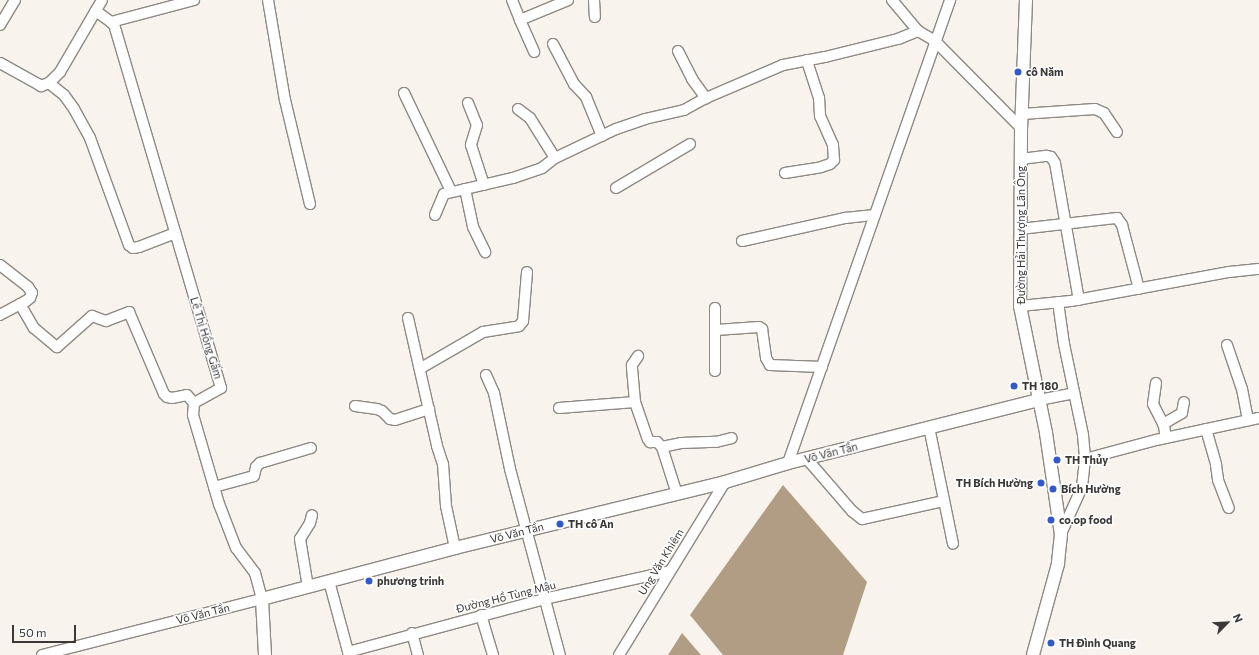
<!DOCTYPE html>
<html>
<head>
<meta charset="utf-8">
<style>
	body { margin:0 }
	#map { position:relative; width:1259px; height:655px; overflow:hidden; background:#f8f3ec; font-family:Commissioner,sans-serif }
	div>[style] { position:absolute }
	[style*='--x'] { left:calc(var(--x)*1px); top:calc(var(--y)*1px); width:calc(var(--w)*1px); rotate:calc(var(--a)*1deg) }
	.water>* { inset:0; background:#b19d83 }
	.roads { filter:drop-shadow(1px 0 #8e8984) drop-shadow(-1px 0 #8e8984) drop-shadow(0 1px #8e8984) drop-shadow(0 -1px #8e8984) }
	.minor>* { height:10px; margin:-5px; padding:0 5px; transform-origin:5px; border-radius:5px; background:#fff }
	.tertiary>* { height:12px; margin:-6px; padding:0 6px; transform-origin:6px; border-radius:6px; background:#fff }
	.dots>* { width:11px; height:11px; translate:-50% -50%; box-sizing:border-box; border:2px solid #fff; border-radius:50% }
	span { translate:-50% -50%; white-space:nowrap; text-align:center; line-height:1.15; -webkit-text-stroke:3px #fff; paint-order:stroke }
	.poi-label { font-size:11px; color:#3b3937; font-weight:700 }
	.left { translate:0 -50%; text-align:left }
	.right { translate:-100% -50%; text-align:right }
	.street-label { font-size:11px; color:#3b3937 }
	.north { position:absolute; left:1207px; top:603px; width:40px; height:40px; -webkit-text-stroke:3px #fff; paint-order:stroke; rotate:66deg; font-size:11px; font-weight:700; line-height:16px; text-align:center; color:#3b3937 }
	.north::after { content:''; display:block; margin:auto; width:14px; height:18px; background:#3b3937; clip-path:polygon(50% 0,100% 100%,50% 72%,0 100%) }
	.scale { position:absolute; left:12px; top:625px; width:64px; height:18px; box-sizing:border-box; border:2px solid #3b3937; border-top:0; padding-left:5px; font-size:12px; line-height:14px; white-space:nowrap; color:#3b3937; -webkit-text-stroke:3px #fff; paint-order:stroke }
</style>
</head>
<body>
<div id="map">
	<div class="water">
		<i style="clip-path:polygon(783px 485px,867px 582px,843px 655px,723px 655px,690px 615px)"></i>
		<i style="clip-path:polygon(682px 633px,701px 655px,668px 655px)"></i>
	</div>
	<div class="roads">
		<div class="minor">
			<i style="--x:268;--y:0;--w:101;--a:80.4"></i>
			<i style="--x:285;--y:100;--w:107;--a:76.5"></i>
			<i style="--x:512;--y:0;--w:22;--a:68"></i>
			<i style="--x:520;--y:20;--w:52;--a:-22.6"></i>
			<i style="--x:594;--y:0;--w:17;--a:87"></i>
			<i style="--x:892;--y:0;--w:40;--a:50"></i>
			<i style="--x:918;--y:31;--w:20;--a:30"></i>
			<i style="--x:935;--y:41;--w:122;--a:45.3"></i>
			<i style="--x:520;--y:20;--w:35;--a:66"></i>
			<i style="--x:111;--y:22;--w:86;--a:-14.8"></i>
			<i style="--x:0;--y:25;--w:29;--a:-59"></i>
			<i style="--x:553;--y:44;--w:45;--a:62.3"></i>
			<i style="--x:574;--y:84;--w:18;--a:47"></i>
			<i style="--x:586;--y:97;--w:42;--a:67.7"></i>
			<i style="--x:678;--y:51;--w:31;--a:63"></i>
			<i style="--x:692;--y:79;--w:24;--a:54"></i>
			<i style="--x:0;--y:63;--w:43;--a:28.9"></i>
			<i style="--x:38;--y:84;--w:4;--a:34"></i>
			<i style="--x:41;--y:86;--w:9;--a:-21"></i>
			<i style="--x:49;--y:83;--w:16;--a:-45"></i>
			<i style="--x:60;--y:72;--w:83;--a:-59.7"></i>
			<i style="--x:49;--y:83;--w:19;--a:39"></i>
			<i style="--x:64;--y:95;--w:17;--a:54"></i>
			<i style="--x:74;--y:109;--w:33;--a:61"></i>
			<i style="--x:90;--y:138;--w:114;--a:70"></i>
			<i style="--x:129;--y:245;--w:5;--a:37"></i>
			<i style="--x:133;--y:248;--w:6;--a:-9"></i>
			<i style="--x:139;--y:247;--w:39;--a:-21"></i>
			<i style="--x:404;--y:93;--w:109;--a:64.4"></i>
			<i style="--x:468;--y:103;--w:24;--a:68"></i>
			<i style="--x:477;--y:125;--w:21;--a:107"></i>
			<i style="--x:471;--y:145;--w:42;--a:72"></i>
			<i style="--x:518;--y:109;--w:15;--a:37"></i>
			<i style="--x:530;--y:118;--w:47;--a:58"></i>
			<i style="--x:1022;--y:114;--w:73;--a:-3.9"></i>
			<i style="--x:1095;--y:109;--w:10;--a:24"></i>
			<i style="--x:1104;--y:113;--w:23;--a:56"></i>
			<i style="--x:1021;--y:159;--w:26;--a:-7"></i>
			<i style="--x:1047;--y:156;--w:4;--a:14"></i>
			<i style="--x:1051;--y:157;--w:7;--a:56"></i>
			<i style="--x:1055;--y:163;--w:139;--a:80.1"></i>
			<i style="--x:785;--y:173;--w:36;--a:-9"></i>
			<i style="--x:821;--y:167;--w:9;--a:-18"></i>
			<i style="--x:830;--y:164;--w:6;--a:-45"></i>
			<i style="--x:834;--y:160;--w:15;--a:-94"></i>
			<i style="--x:833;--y:145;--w:32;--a:-114"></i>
			<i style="--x:820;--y:116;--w:18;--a:-93"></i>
			<i style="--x:819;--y:98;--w:40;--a:-108"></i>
			<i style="--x:616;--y:188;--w:86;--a:-30.7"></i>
			<i style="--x:465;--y:189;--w:39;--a:78"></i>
			<i style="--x:473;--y:227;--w:28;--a:64"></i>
			<i style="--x:435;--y:215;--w:23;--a:-67"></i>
			<i style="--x:444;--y:194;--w:71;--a:-13.1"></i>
			<i style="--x:513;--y:178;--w:31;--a:-19"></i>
			<i style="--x:542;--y:168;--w:16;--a:-38"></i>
			<i style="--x:555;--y:158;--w:68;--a:-25.4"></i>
			<i style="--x:616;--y:129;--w:31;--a:-19"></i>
			<i style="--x:645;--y:119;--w:40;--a:-13"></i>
			<i style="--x:684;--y:110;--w:25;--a:-29"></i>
			<i style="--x:706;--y:98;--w:84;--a:-23.2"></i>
			<i style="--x:783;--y:65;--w:43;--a:-10.8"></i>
			<i style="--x:825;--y:57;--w:75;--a:-13.9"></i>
			<i style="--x:898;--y:39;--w:22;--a:-22"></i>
			<i style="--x:1020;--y:229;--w:98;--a:-6.5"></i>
			<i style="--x:1117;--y:218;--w:9;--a:54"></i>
			<i style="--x:1122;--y:225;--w:66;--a:75.1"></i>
			<i style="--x:742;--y:241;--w:106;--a:-12.6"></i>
			<i style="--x:845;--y:218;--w:30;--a:-6"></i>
			<i style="--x:0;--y:265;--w:36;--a:38"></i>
			<i style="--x:28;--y:287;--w:7;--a:56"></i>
			<i style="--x:32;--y:293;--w:5;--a:112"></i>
			<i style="--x:30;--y:298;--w:5;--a:143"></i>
			<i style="--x:26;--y:301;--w:30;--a:152"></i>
			<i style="--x:1058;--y:302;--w:42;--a:81.9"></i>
			<i style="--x:1064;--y:344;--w:93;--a:78.2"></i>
			<i style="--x:1083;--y:435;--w:24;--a:85"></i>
			<i style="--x:1085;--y:459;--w:28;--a:96"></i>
			<i style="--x:1082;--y:487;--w:51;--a:114.1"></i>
			<i style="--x:20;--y:304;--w:28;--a:60"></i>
			<i style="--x:34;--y:328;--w:30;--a:40"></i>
			<i style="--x:57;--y:347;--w:47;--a:-41.5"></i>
			<i style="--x:92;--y:316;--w:15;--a:20"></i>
			<i style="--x:106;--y:321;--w:25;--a:-21"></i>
			<i style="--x:129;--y:312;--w:89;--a:66.9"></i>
			<i style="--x:164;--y:394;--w:4;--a:45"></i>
			<i style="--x:167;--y:397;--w:5;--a:11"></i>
			<i style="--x:172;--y:398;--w:15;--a:-11"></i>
			<i style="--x:187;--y:395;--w:11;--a:49"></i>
			<i style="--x:1020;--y:306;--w:51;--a:-5.6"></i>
			<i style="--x:1071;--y:301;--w:161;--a:-10.4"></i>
			<i style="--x:1229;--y:272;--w:30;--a:-6"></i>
			<i style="--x:715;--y:308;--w:63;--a:90"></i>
			<i style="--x:408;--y:318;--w:131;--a:77.2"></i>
			<i style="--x:437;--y:446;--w:19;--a:72"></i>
			<i style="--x:443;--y:464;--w:42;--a:85.9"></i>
			<i style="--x:446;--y:506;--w:43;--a:77.9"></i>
			<i style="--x:716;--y:330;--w:43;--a:-4"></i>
			<i style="--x:759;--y:327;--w:4;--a:34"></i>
			<i style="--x:762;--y:329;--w:29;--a:82"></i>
			<i style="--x:766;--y:358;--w:8;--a:60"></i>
			<i style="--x:770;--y:365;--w:52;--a:2.2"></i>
			<i style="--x:1227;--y:345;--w:46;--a:71.2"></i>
			<i style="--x:1242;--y:389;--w:32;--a:79"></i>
			<i style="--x:421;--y:368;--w:72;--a:-30.1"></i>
			<i style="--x:483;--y:332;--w:36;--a:-9"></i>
			<i style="--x:519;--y:326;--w:6;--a:-51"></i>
			<i style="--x:523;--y:321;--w:49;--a:-85.3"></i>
			<i style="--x:486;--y:375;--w:20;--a:66"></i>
			<i style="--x:494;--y:393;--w:78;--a:78.1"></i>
			<i style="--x:510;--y:469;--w:193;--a:75"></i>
			<i style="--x:1156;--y:383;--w:21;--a:98"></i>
			<i style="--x:1153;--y:404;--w:25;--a:63"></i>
			<i style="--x:1164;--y:426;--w:12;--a:81"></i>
			<i style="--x:1039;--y:400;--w:36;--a:-11"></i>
			<i style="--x:635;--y:402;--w:37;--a:-95"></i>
			<i style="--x:632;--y:365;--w:11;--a:-56"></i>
			<i style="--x:355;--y:406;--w:22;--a:8"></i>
			<i style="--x:377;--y:409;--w:5;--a:22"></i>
			<i style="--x:382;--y:411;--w:11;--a:45"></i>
			<i style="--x:390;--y:419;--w:5;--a:11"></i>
			<i style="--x:395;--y:420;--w:36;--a:-18"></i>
			<i style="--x:559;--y:408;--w:76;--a:-4.5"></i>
			<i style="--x:635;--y:402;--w:39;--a:71"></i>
			<i style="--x:648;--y:439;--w:4;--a:56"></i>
			<i style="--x:650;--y:442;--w:7;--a:0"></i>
			<i style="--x:657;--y:442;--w:7;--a:45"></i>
			<i style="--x:662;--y:447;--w:49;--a:72.3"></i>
			<i style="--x:1163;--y:424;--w:22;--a:-30"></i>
			<i style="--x:1182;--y:413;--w:11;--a:-80"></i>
			<i style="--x:929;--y:427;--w:119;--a:78.4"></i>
			<i style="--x:1206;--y:429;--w:37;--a:74"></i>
			<i style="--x:1216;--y:465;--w:15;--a:82"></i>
			<i style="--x:1218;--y:480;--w:30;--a:69"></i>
			<i style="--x:662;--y:447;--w:19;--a:-12"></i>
			<i style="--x:681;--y:443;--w:35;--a:-2"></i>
			<i style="--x:716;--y:442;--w:16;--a:-14"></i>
			<i style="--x:807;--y:459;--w:69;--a:49.1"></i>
			<i style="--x:852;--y:511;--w:13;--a:39"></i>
			<i style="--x:862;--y:519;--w:84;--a:-12.4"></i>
			<i style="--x:1085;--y:459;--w:73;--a:-15"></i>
			<i style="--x:1156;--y:440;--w:105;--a:-12.1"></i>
			<i style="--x:788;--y:463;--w:491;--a:-70.7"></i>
			<i style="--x:214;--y:487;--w:41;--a:-15.4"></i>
			<i style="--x:254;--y:476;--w:9;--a:-77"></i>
			<i style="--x:256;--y:467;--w:6;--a:-45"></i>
			<i style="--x:260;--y:463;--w:53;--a:-16.4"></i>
			<i style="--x:329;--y:581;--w:77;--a:74.9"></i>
			<i style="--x:308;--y:587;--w:49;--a:-99.5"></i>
			<i style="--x:300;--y:539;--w:19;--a:-58"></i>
			<i style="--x:310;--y:523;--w:8;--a:-76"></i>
			<i style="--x:481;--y:615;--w:42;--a:73.3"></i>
			<i style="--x:412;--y:633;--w:23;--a:75"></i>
			<i style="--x:348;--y:652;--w:203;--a:-15.1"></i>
			<i style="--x:544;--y:599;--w:129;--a:-12.5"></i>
			<i style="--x:42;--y:655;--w:227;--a:-14.3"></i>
			<i style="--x:262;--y:599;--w:27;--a:-105"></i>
			<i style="--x:255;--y:573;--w:31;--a:-127"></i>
			<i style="--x:236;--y:548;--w:47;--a:-111.1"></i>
			<i style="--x:219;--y:504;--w:93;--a:-106.3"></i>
			<i style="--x:193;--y:415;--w:12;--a:-85"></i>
			<i style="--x:194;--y:403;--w:31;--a:-29"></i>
			<i style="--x:221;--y:388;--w:378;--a:-106.4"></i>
			<i style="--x:114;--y:25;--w:4;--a:-135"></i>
			<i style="--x:111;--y:22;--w:19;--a:-144"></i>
			<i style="--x:619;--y:655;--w:203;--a:-58.5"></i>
		</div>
		<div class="tertiary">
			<i style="--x:1026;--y:0;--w:128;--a:92.2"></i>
			<i style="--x:1021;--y:128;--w:178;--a:90.3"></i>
			<i style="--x:1020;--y:306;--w:130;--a:78.4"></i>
			<i style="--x:1046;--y:433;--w:102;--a:81.6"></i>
			<i style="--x:1061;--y:534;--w:30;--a:96"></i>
			<i style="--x:1058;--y:564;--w:94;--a:105.4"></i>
			<i style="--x:265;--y:655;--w:56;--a:-93.1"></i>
			<i style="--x:262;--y:599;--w:200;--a:-14.8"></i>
			<i style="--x:455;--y:548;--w:278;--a:-13.7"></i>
			<i style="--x:725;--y:482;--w:66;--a:-16.8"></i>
			<i style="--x:788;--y:463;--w:259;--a:-14.1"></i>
		</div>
	</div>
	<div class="dots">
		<i style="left:1018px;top:72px;background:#3359c9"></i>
		<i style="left:1014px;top:386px;background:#3359c9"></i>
		<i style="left:1057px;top:460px;background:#3359c9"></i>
		<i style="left:1041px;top:483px;background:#3359c9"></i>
		<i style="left:1053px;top:489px;background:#3359c9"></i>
		<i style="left:1051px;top:520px;background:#3359c9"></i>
		<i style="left:560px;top:524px;background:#3359c9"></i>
		<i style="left:369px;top:581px;background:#3359c9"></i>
		<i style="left:1051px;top:643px;background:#3359c9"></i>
	</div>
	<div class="poi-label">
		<span class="left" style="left:1026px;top:72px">cô Năm</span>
		<span class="left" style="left:1022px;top:386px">TH 180</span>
		<span class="left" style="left:1065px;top:460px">TH Thủy</span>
		<span class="right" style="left:1033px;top:483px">TH Bích Hường</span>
		<span class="left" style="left:1061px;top:489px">Bích Hường</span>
		<span class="left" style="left:1059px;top:520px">co.op food</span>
		<span class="left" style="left:568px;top:524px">TH cô An</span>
		<span class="left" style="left:377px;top:581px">phương trinh</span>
		<span class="left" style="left:1059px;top:643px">TH Đình Quang</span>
	</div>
	<div class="street-label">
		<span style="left:1021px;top:235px;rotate:-90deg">Đường Hải Thượng Lãn Ông</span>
		<span style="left:206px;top:338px;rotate:73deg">Lê Thị Hồng Gấm</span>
		<span style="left:831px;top:453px;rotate:-14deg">Võ Văn Tần</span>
		<span style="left:517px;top:533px;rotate:-14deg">Võ Văn Tần</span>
		<span style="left:661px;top:562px;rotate:-58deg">Ung Văn Khiêm</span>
		<span style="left:506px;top:597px;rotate:-14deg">Đường Hồ Tùng Mậu</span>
		<span style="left:203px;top:614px;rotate:-14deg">Võ Văn Tần</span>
	</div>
	<div class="north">N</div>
	<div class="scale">50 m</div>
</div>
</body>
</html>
